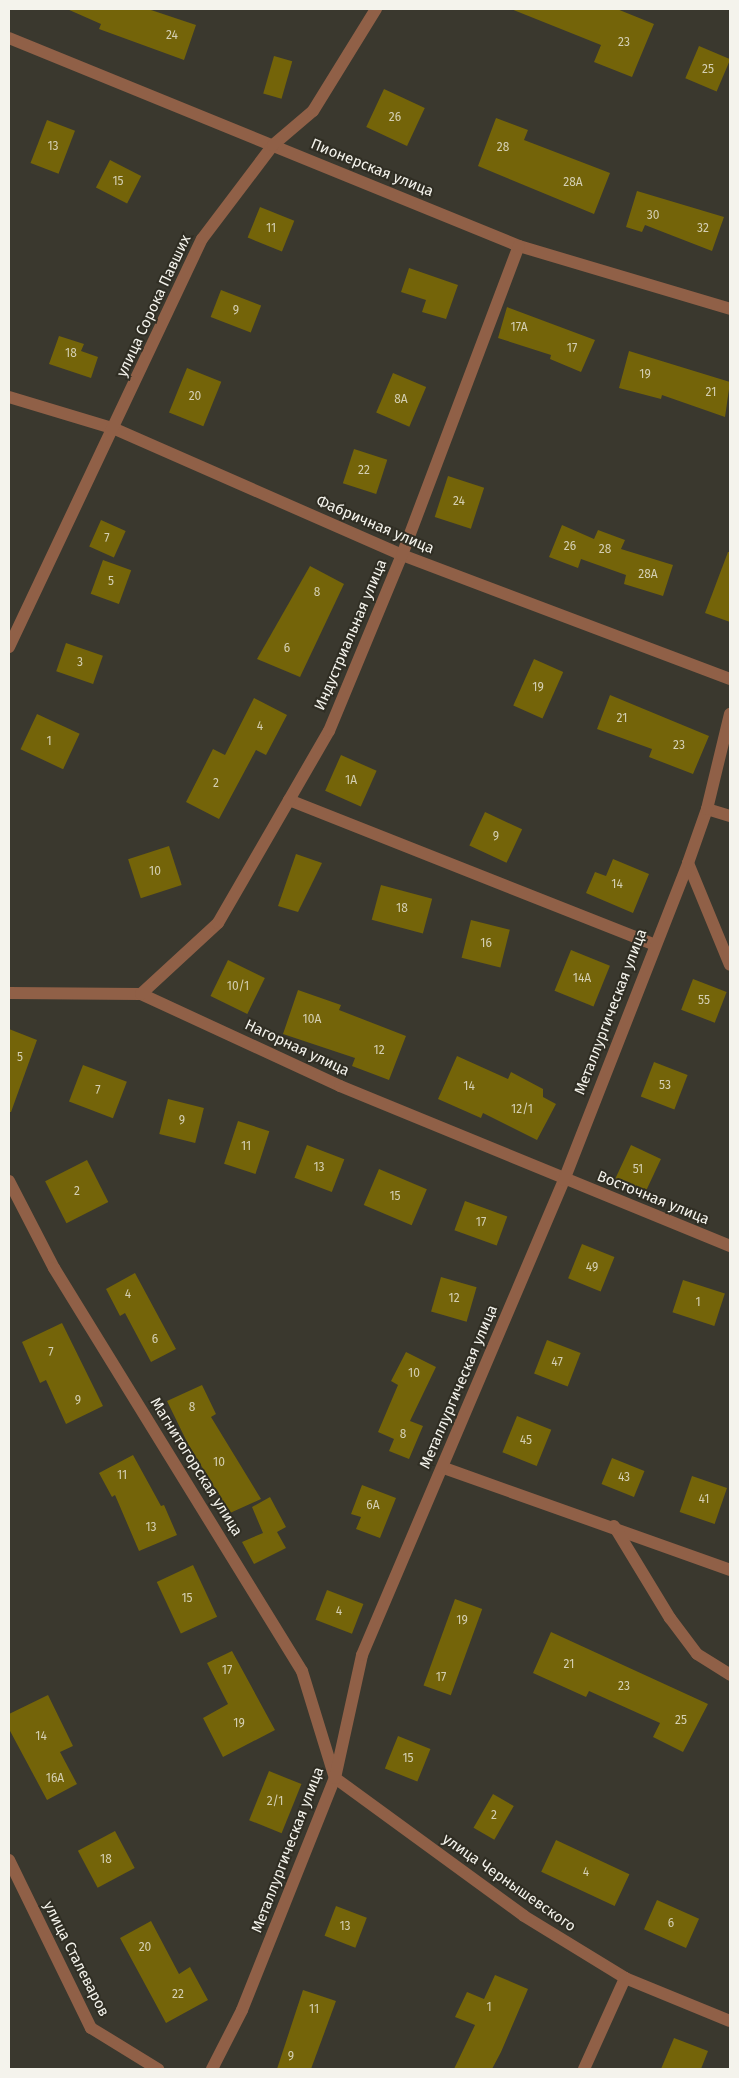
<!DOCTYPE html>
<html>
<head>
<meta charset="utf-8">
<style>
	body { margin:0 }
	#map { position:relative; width:739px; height:2078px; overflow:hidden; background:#3a382e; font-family:"Fira Sans",sans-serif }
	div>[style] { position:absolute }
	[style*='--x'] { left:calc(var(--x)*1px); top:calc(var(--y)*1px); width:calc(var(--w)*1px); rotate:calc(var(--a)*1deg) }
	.building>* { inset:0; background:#746409; transform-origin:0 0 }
	.minor>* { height:12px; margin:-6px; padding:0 6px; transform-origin:6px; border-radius:6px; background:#906047 }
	span { translate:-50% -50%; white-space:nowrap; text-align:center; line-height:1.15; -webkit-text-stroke:4px #302e24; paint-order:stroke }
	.number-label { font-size:12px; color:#d4cfb3 }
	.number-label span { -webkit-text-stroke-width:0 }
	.street-label { font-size:15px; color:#f4f3ec }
	.frame { position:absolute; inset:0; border:10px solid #f4f3ec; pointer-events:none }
</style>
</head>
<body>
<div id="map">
	<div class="building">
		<i style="clip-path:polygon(67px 9px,148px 9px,196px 25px,184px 60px,99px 29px,101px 24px)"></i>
		<i style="clip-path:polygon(511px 9px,617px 9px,654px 24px,632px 77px,594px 62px,601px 45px)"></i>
		<i style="left:699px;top:46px;width:34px;height:35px;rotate:23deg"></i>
		<i style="left:274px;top:56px;width:19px;height:39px;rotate:16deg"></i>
		<i style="left:384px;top:89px;width:45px;height:42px;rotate:25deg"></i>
		<i style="clip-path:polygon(496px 118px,528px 130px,524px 140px,610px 173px,594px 214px,478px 166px)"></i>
		<i style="left:47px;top:120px;width:30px;height:46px;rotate:21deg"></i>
		<i style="left:110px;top:160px;width:35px;height:31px;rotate:27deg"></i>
		<i style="clip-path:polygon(637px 191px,724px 217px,712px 251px,645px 225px,642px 232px,626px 227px)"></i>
		<i style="left:260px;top:207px;width:37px;height:33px;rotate:22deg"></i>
		<i style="clip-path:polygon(409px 268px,458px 285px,446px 319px,422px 312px,426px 300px,401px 292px)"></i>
		<i style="left:221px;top:290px;width:43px;height:29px;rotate:21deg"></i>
		<i style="clip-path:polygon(507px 307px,595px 340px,581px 372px,550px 359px,551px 355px,498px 338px)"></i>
		<i style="clip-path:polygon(59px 336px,84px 344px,81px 351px,98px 357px,91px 378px,49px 364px)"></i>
		<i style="clip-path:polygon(629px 351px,730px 382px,725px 417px,662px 395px,661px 399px,619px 388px)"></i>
		<i style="left:187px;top:368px;width:37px;height:48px;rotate:22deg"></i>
		<i style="left:393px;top:373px;width:36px;height:43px;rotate:23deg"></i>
		<i style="left:354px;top:449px;width:35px;height:36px;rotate:18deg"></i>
		<i style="left:448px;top:476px;width:38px;height:43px;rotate:18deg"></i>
		<i style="left:101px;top:520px;width:27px;height:29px;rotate:24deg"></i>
		<i style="clip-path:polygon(562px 525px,594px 539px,598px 530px,625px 540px,621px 549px,673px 565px,663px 596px,624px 584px,626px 575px,581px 559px,578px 568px,549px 557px)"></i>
		<i style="clip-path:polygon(728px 552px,730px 552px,730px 622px,705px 613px)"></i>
		<i style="left:103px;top:560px;width:30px;height:36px;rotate:20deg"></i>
		<i style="clip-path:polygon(310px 566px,344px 584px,300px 677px,257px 659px)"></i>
		<i style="left:66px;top:643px;width:39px;height:30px;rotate:19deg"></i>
		<i style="left:534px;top:659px;width:32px;height:51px;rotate:24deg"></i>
		<i style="clip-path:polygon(610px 695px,709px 736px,693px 774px,649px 757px,652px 749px,597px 729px)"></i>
		<i style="clip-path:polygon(254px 698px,287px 715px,266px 755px,256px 750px,219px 819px,186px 802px,213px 749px,225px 755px)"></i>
		<i style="left:37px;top:714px;width:47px;height:39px;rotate:25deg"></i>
		<i style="left:341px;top:755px;width:39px;height:39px;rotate:24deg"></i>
		<i style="left:485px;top:812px;width:41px;height:37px;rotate:25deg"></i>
		<i style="left:169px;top:846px;width:41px;height:43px;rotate:72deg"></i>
		<i style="clip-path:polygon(296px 854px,322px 863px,298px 912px,278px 906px)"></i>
		<i style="clip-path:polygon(613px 859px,649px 874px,633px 913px,586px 893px,595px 872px,606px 876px)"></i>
		<i style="left:381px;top:885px;width:53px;height:36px;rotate:15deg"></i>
		<i style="left:471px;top:920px;width:40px;height:39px;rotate:14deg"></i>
		<i style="left:571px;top:950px;width:42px;height:44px;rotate:22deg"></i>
		<i style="left:228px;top:960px;width:41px;height:40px;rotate:26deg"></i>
		<i style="left:693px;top:979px;width:36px;height:33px;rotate:21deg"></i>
		<i style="clip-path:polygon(298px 990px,341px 1005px,339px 1010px,406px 1036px,389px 1080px,352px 1066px,355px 1058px,283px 1034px)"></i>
		<i style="clip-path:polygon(9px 1029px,37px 1040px,11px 1112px,9px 1112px)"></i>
		<i style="clip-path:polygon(457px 1056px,508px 1079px,511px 1072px,543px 1089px,543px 1097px,556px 1104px,537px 1140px,483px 1113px,481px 1118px,438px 1099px)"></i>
		<i style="left:654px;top:1062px;width:36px;height:37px;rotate:21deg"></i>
		<i style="left:83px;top:1065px;width:47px;height:39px;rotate:21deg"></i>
		<i style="left:168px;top:1099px;width:37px;height:36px;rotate:14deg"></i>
		<i style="left:238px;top:1121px;width:33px;height:45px;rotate:18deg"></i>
		<i style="left:307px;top:1145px;width:40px;height:35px;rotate:21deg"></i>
		<i style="left:631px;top:1145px;width:33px;height:40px;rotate:25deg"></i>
		<i style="left:87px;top:1160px;width:47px;height:47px;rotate:63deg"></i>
		<i style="left:379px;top:1169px;width:52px;height:39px;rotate:23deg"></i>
		<i style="left:465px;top:1201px;width:45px;height:31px;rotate:20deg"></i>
		<i style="left:582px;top:1244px;width:35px;height:37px;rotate:22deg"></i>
		<i style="clip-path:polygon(135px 1273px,176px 1349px,151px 1362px,125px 1313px,120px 1316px,106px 1289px)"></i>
		<i style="left:441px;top:1277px;width:37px;height:36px;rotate:16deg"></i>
		<i style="left:683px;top:1280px;width:44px;height:34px;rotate:18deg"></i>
		<i style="clip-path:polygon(62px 1323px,103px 1406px,66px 1424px,46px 1380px,40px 1383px,22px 1342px)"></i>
		<i style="left:547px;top:1340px;width:36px;height:36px;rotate:21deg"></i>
		<i style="clip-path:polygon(406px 1352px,436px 1367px,410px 1421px,423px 1426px,409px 1459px,389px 1451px,394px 1439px,378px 1432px,398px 1385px,391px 1381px)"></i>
		<i style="clip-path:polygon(202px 1385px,216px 1414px,211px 1417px,261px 1499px,230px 1513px,188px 1444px,167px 1401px)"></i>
		<i style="left:517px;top:1416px;width:37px;height:39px;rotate:22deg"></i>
		<i style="clip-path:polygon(133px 1455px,161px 1506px,164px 1505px,177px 1535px,139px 1551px,115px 1495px,112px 1497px,99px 1473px)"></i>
		<i style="left:612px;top:1458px;width:35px;height:28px;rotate:22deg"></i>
		<i style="left:692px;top:1476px;width:37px;height:38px;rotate:19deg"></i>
		<i style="clip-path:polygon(362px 1485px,396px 1498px,380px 1538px,356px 1529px,361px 1517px,351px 1514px)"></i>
		<i style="clip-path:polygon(270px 1497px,286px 1527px,277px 1532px,286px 1548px,254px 1564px,242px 1542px,263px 1533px,252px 1507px)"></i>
		<i style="left:193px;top:1565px;width:57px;height:40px;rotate:65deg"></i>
		<i style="left:327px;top:1590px;width:39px;height:32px;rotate:21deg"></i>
		<i style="left:455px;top:1599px;width:29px;height:92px;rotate:20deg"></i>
		<i style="clip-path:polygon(551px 1632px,708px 1704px,683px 1752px,653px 1737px,660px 1723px,589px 1691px,586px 1697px,533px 1673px)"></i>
		<i style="clip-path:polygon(232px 1651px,275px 1730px,223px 1757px,203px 1718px,228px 1704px,207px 1663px)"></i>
		<i style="clip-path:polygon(48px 1695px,73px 1746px,60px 1752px,77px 1784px,47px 1800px,9px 1729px,9px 1714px)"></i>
		<i style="left:398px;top:1736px;width:35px;height:35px;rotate:22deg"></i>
		<i style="left:269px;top:1771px;width:35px;height:53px;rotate:22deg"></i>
		<i style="left:493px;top:1794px;width:24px;height:39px;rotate:30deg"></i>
		<i style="left:115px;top:1831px;width:42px;height:42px;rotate:62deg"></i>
		<i style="left:556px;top:1840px;width:81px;height:35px;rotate:25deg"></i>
		<i style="left:657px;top:1900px;width:46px;height:32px;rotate:24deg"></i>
		<i style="left:336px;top:1906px;width:33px;height:32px;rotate:21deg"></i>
		<i style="clip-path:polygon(151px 1921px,179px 1974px,190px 1967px,208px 2000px,166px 2023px,120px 1938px)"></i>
		<i style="clip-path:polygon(495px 1975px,528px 1989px,501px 2052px,492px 2069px,454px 2069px,475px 2025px,455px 2017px,467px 1992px,484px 1999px)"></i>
		<i style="clip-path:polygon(303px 1990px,336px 2001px,311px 2069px,277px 2069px)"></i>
		<i style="clip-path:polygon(674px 2038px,708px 2051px,701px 2069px,661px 2069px)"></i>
	</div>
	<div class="minor">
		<i style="--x:9;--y:38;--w:551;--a:22.19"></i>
		<i style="--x:519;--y:246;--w:220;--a:16.6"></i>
		<i style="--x:9;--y:397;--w:111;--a:16.8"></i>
		<i style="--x:115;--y:429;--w:313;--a:23.7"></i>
		<i style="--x:402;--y:555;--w:351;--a:20.7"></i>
		<i style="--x:9;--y:647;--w:451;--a:-64.7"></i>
		<i style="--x:202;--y:239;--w:118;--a:-52.9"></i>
		<i style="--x:273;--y:145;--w:52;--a:-40.4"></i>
		<i style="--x:313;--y:111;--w:120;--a:-58.3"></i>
		<i style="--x:289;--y:800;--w:391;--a:21.6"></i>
		<i style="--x:707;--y:809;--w:24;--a:17"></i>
		<i style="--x:688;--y:863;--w:110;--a:67.6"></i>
		<i style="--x:9;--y:993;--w:132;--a:0.4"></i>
		<i style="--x:141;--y:994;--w:219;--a:24.8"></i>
		<i style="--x:340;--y:1086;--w:422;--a:22.3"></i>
		<i style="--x:141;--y:994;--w:105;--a:-42.7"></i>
		<i style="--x:218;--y:923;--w:222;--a:-60"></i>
		<i style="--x:329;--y:731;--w:191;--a:-67.5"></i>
		<i style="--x:402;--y:555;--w:330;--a:-69.3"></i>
		<i style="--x:9;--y:1181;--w:98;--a:62.7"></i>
		<i style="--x:54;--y:1268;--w:473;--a:58.4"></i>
		<i style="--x:302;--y:1671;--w:112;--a:72.9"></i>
		<i style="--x:335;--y:1778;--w:234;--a:36.1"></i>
		<i style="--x:524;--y:1916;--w:119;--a:31.5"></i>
		<i style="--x:625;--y:1978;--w:113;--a:22.3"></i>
		<i style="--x:444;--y:1468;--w:304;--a:19.6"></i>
		<i style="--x:614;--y:1526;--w:108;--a:58.7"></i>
		<i style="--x:670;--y:1618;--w:45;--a:53.1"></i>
		<i style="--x:697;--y:1654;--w:39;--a:32"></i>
		<i style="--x:9;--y:1860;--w:187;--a:64"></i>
		<i style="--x:91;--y:2028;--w:79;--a:31.5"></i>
		<i style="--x:212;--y:2069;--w:66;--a:-63"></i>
		<i style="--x:242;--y:2010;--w:250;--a:-68.2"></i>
		<i style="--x:335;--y:1778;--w:126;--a:-77.6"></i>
		<i style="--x:362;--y:1655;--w:516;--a:-66.96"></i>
		<i style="--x:564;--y:1180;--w:340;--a:-68.6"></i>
		<i style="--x:688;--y:863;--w:57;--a:-70.6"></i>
		<i style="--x:707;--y:809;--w:98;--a:-76.4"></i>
		<i style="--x:584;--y:2069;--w:100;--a:-65.7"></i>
	</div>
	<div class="number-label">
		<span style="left:172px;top:36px">24</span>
		<span style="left:624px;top:43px">23</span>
		<span style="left:708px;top:70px">25</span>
		<span style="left:395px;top:118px">26</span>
		<span style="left:53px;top:147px">13</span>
		<span style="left:503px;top:148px">28</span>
		<span style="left:118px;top:182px">15</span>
		<span style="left:573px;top:183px">28А</span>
		<span style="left:653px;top:216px">30</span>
		<span style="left:271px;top:229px">11</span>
		<span style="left:703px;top:229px">32</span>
		<span style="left:236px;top:311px">9</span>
		<span style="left:519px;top:328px">17А</span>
		<span style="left:572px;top:349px">17</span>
		<span style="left:71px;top:354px">18</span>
		<span style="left:645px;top:375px">19</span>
		<span style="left:711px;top:393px">21</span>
		<span style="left:195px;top:397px">20</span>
		<span style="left:401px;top:400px">8А</span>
		<span style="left:364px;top:471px">22</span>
		<span style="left:459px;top:502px">24</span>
		<span style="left:107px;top:539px">7</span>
		<span style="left:570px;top:547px">26</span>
		<span style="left:605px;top:550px">28</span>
		<span style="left:648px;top:575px">28А</span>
		<span style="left:111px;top:582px">5</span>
		<span style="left:317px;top:593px">8</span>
		<span style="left:287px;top:649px">6</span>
		<span style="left:80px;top:663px">3</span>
		<span style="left:538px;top:688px">19</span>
		<span style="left:622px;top:719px">21</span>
		<span style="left:260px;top:727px">4</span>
		<span style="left:49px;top:742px">1</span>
		<span style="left:679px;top:746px">23</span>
		<span style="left:351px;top:781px">1А</span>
		<span style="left:216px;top:784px">2</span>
		<span style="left:496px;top:837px">9</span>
		<span style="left:155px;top:872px">10</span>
		<span style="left:617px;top:885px">14</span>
		<span style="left:402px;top:909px">18</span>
		<span style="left:486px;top:944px">16</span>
		<span style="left:582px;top:979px">14А</span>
		<span style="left:238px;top:987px">10/1</span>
		<span style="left:704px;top:1001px">55</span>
		<span style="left:312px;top:1020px">10А</span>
		<span style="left:379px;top:1051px">12</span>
		<span style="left:20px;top:1058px">5</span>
		<span style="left:665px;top:1086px">53</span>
		<span style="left:469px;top:1087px">14</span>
		<span style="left:98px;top:1091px">7</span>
		<span style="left:522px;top:1110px">12/1</span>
		<span style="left:182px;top:1121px">9</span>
		<span style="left:246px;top:1147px">11</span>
		<span style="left:319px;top:1168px">13</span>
		<span style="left:638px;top:1170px">51</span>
		<span style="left:77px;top:1192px">2</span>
		<span style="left:395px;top:1197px">15</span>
		<span style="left:481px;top:1223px">17</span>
		<span style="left:592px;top:1268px">49</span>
		<span style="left:128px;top:1295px">4</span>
		<span style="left:454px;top:1299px">12</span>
		<span style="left:698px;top:1303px">1</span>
		<span style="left:155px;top:1340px">6</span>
		<span style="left:51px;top:1353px">7</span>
		<span style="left:557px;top:1363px">47</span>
		<span style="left:414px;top:1374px">10</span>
		<span style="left:78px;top:1401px">9</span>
		<span style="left:192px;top:1408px">8</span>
		<span style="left:403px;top:1435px">8</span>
		<span style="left:526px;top:1441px">45</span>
		<span style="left:219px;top:1463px">10</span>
		<span style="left:122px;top:1476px">11</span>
		<span style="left:624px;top:1478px">43</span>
		<span style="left:704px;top:1500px">41</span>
		<span style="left:373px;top:1506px">6А</span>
		<span style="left:151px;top:1528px">13</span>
		<span style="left:187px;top:1599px">15</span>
		<span style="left:339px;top:1612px">4</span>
		<span style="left:462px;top:1621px">19</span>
		<span style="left:569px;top:1665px">21</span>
		<span style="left:227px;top:1671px">17</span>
		<span style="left:441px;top:1678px">17</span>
		<span style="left:624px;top:1687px">23</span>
		<span style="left:681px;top:1721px">25</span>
		<span style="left:239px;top:1724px">19</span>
		<span style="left:41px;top:1737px">14</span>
		<span style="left:408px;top:1759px">15</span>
		<span style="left:55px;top:1779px">16А</span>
		<span style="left:275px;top:1802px">2/1</span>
		<span style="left:494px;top:1816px">2</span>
		<span style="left:106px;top:1860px">18</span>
		<span style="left:586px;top:1873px">4</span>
		<span style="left:671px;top:1924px">6</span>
		<span style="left:345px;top:1927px">13</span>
		<span style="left:145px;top:1948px">20</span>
		<span style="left:178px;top:1995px">22</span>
		<span style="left:489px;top:2008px">1</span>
		<span style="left:314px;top:2010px">11</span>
		<span style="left:291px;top:2057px">9</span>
	</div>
	<div class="street-label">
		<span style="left:372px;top:168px;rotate:22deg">Пионерская улица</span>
		<span style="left:154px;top:306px;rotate:-65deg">улица Сорока Павших</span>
		<span style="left:375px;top:525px;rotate:23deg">Фабричная улица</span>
		<span style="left:351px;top:635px;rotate:-67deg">Индустриальная улица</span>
		<span style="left:611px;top:1012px;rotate:-69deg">Металлургическая улица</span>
		<span style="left:297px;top:1048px;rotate:25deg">Нагорная улица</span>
		<span style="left:653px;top:1198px;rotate:22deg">Восточная улица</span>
		<span style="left:459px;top:1387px;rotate:-67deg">Металлургическая улица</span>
		<span style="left:196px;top:1467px;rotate:58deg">Магнитогорская улица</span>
		<span style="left:288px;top:1850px;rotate:-69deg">Металлургическая улица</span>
		<span style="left:509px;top:1883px;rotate:35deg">улица Чернышевского</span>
		<span style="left:76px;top:1959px;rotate:63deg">улица Сталеваров</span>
	</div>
	<div class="frame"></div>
</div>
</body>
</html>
